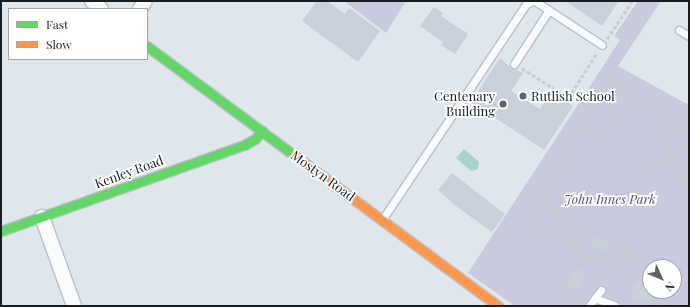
<!DOCTYPE html>
<html>
<head>
<meta charset="utf-8">
<style>
	body { margin:0 }
	#map { position:relative; width:690px; height:307px; overflow:hidden; background:#dfe6ec; font-family:"Playfair Display",serif }
	div>[style] { position:absolute }
	[style*='--x'] { left:calc(var(--x)*1px); top:calc(var(--y)*1px); width:calc(var(--w)*1px); rotate:calc(var(--a)*1deg) }
	.green>* { inset:0; background:#cacade }
	.water>* { inset:0; background:#a8d2ce }
	.building>* { inset:0; background:#c9d0da; transform-origin:0 0 }
	.path>* { height:2.5px; margin-top:-1.25px; transform-origin:0; background:repeating-linear-gradient(90deg,#cbced0 0 4px,transparent 0 6px) }
	.roads { filter:drop-shadow(1px 0 #bbc1c6) drop-shadow(-1px 0 #bbc1c6) drop-shadow(0 1px #bbc1c6) drop-shadow(0 -1px #bbc1c6) }
	.lane>* { height:7px; margin:-3.5px; padding:0 3.5px; transform-origin:3.5px; border-radius:3.5px; background:#fafbfc }
	.street>* { height:14px; margin:-7px; padding:0 7px; transform-origin:7px; border-radius:7px; background:#fafbfc }
	.fast>* { height:9px; margin:-4.5px; padding:0 4.5px; transform-origin:4.5px; border-radius:4.5px; background:#63d668 }
	.slow>* { height:9px; margin:-4.5px; padding:0 4.5px; transform-origin:4.5px; border-radius:4.5px; background:#ff974d }
	.dots>* { width:11px; height:11px; translate:-50% -50%; box-sizing:border-box; border:2px solid #fff; border-radius:50% }
	span { translate:-50% -50%; white-space:nowrap; text-align:center; line-height:1.15; -webkit-text-stroke:3.5px #fff; paint-order:stroke }
	.poi-label { font-size:13px; color:#181d21 }
	.left { translate:0 -50%; text-align:left }
	.right { translate:-100% -50%; text-align:right }
	.street-label { font-size:13px; color:#181d21 }
	.park-label { font-size:13px; color:#564b83; font-style:italic }
	.frame { position:absolute; inset:0; border:2px solid #181d21; pointer-events:none }
	.legend { position:absolute; left:8px; top:8px; width:140px; height:52px; box-sizing:border-box; background:#fff; border:1px solid #a3a5a6; margin:0; padding:5px 7px; list-style:none; font-size:12px; color:#181d21 }
	.legend li { display:flex; align-items:center; gap:8px; height:20px }
	.legend b { width:20px; border:1px solid #a3a5a6 }
	.north { position:absolute; left:642px; top:259px; width:40px; height:40px; box-sizing:border-box; background:#fff; border:1px solid #a3a5a6; border-radius:50%; rotate:134deg; font-size:11px; font-weight:700; line-height:16px; text-align:center; color:#181d21 }
	.north::after { content:''; display:block; margin:auto; width:14px; height:18px; background:#5e6368; clip-path:polygon(50% 0,100% 100%,50% 72%,0 100%) }
</style>
</head>
<body>
<div id="map">
	<div class="green">
		<i style="clip-path:polygon(344px 1px,406px 1px,386px 33px)"></i>
		<i style="clip-path:polygon(evenodd,638px 1px,661px 1px,618px 66px,687px 104px,689px 101px,689px 306px,515px 306px,468px 273px,620px 40px,614px 36px,638px 1px,650px 267px,674px 267px,674px 291px,650px 291px,650px 267px)"></i>
	</div>
	<div class="water">
		<i style="clip-path:polygon(464px 149px,479px 162px,478px 169px,471px 171px,456px 158px)"></i>
	</div>
	<div class="building">
		<i style="clip-path:polygon(317px 1px,327px 1px,345px 14px,349px 8px,380px 31px,358px 62px,302px 21px)"></i>
		<i style="clip-path:polygon(565px 1px,619px 1px,602px 26px)"></i>
		<i style="clip-path:polygon(434px 7px,443px 13px,441px 16px,468px 34px,455px 54px,441px 45px,443px 42px,420px 26px)"></i>
		<i style="clip-path:polygon(500px 58px,511px 68px,523px 73px,511px 91px,540px 109px,551px 92px,573px 106px,544px 150px,471px 102px)"></i>
		<i style="clip-path:polygon(452px 173px,505px 214px,492px 232px,453px 204px,438px 190px)"></i>
		<i style="left:593px;top:237px;width:18px;height:10px;rotate:16deg"></i>
		<i style="left:578px;top:268px;width:11px;height:19px;rotate:38deg"></i>
		<i style="clip-path:polygon(636px 282px,650px 287px,650px 291px,656px 291px,651px 305px,630px 296px)"></i>
	</div>
	<div class="path">
		<i style="--x:607;--y:39;--w:45;--a:-56.7"></i>
		<i style="--x:522;--y:68;--w:55;--a:33.1"></i>
		<i style="--x:568;--y:98;--w:54;--a:-57.2"></i>
		<i style="--x:611;--y:81;--w:66;--a:123.2"></i>
		<i style="--x:575;--y:136;--w:37;--a:112"></i>
		<i style="--x:561;--y:170;--w:44;--a:133.2"></i>
		<i style="--x:531;--y:202;--w:9;--a:103"></i>
		<i style="--x:529;--y:211;--w:16;--a:50"></i>
		<i style="--x:539;--y:223;--w:33;--a:31"></i>
		<i style="--x:567;--y:240;--w:21;--a:45"></i>
		<i style="--x:582;--y:255;--w:16;--a:14"></i>
		<i style="--x:598;--y:259;--w:31;--a:0"></i>
		<i style="--x:629;--y:259;--w:25;--a:18"></i>
		<i style="--x:612;--y:81;--w:10;--a:0"></i>
		<i style="--x:622;--y:81;--w:77;--a:29.6"></i>
		<i style="--x:689;--y:142;--w:10;--a:151"></i>
		<i style="--x:680;--y:147;--w:12;--a:121"></i>
		<i style="--x:674;--y:157;--w:19;--a:74"></i>
		<i style="--x:679;--y:175;--w:12;--a:31"></i>
		<i style="--x:598;--y:144;--w:55;--a:-63"></i>
		<i style="--x:666;--y:146;--w:11;--a:27"></i>
		<i style="--x:679;--y:166;--w:10;--a:-11"></i>
		<i style="--x:651;--y:173;--w:55;--a:-61.6"></i>
		<i style="--x:677;--y:125;--w:62;--a:-150.9"></i>
		<i style="--x:623;--y:95;--w:18;--a:-131"></i>
		<i style="--x:611;--y:81;--w:10;--a:-90"></i>
		<i style="--x:611;--y:71;--w:31;--a:-63"></i>
		<i style="--x:625;--y:43;--w:51;--a:-55.4"></i>
		<i style="--x:543;--y:190;--w:22;--a:60"></i>
		<i style="--x:554;--y:209;--w:36;--a:39"></i>
		<i style="--x:582;--y:232;--w:18;--a:117"></i>
		<i style="--x:619;--y:235;--w:8;--a:90"></i>
		<i style="--x:619;--y:243;--w:17;--a:59"></i>
		<i style="--x:674;--y:278;--w:9;--a:0"></i>
		<i style="--x:674;--y:284;--w:19;--a:-36"></i>
		<i style="--x:667;--y:291;--w:15;--a:86"></i>
		<i style="--x:582;--y:300;--w:20;--a:-147"></i>
		<i style="--x:565;--y:289;--w:5;--a:-101"></i>
		<i style="--x:564;--y:284;--w:34;--a:-58"></i>
		<i style="--x:683;--y:306;--w:8;--a:-45"></i>
	</div>
	<div class="roads">
		<div class="lane">
			<i style="--x:535;--y:1;--w:80;--a:33.3"></i>
			<i style="--x:679;--y:30;--w:12;--a:31"></i>
			<i style="--x:514;--y:64;--w:64;--a:-57.1"></i>
			<i style="--x:382;--y:220;--w:260;--a:-56.3"></i>
			<i style="--x:526;--y:4;--w:8;--a:-23"></i>
			<i style="--x:595;--y:298;--w:22;--a:21"></i>
			<i style="--x:589;--y:306;--w:20;--a:-53"></i>
		</div>
		<div class="street">
			<i style="--x:92;--y:1;--w:12;--a:42"></i>
			<i style="--x:140;--y:9;--w:9;--a:-58"></i>
			<i style="--x:42;--y:217;--w:95;--a:70.2"></i>
		</div>
		<div class="fast">
			<i style="--x:147;--y:46;--w:183;--a:36.6"></i>
			<i style="--x:1;--y:231;--w:258;--a:-19.5"></i>
			<i style="--x:244;--y:145;--w:13;--a:-29"></i>
			<i style="--x:255;--y:139;--w:11;--a:-49"></i>
		</div>
		<div class="slow">
			<i style="--x:294;--y:155;--w:254;--a:36.5"></i>
		</div>
	</div>
	<div class="dots">
		<i style="left:523px;top:96px;background:#5e6368"></i>
		<i style="left:503px;top:104px;background:#5e6368"></i>
	</div>
	<div class="poi-label">
		<span class="left" style="left:531px;top:96px">Rutlish School</span>
		<span class="right" style="left:495px;top:104px">Centenary<br>Building</span>
	</div>
	<div class="street-label">
		<span style="left:129px;top:172px;rotate:-20deg">Kenley Road</span>
		<span style="left:323px;top:176px;rotate:36deg">Mostyn Road</span>
	</div>
	<div class="park-label">
		<span style="left:610px;top:199px">John Innes Park</span>
	</div>
	<div class="frame"></div>
	<ul class="legend">
	<li><b style="height:5px;background:#63d668"></b>Fast</li>
	<li><b style="height:5px;background:#ff974d"></b>Slow</li>
	</ul>
	<div class="north">N</div>
</div>
</body>
</html>
